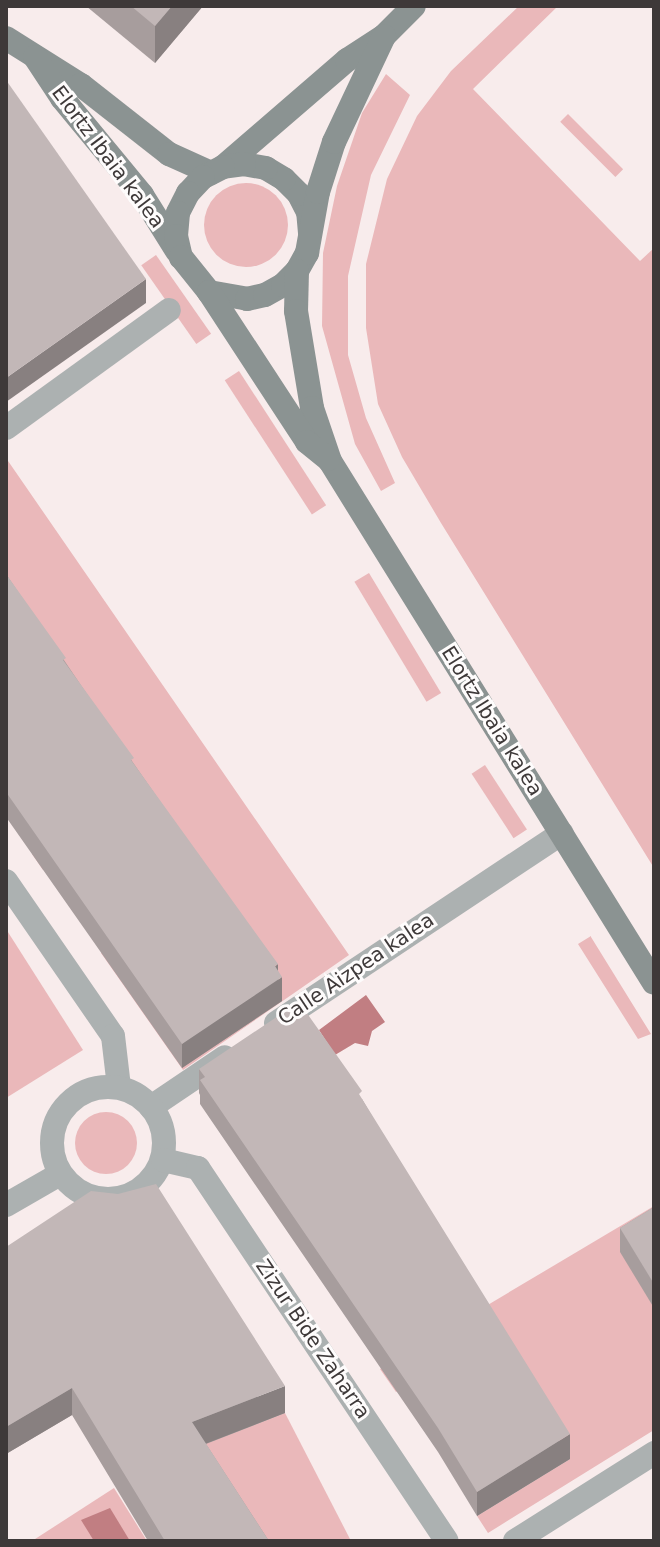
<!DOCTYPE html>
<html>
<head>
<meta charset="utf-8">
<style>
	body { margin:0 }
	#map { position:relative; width:660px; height:1547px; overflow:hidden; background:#f8ecec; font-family:"DejaVu Sans",sans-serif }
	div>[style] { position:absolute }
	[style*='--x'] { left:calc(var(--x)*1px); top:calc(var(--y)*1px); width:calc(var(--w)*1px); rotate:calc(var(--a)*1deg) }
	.green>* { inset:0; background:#eab8ba; transform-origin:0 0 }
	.round { border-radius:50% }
	.water>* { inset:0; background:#c17e82 }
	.lane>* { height:24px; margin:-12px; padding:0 12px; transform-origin:12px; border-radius:12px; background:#acb1b1 }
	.street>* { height:24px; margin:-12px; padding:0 12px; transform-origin:12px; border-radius:12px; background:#acb1b1 }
	.street>.ring { margin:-12px; padding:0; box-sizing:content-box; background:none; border:24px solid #acb1b1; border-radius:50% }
	.secondary>* { height:24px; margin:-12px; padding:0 12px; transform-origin:12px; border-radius:12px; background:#8b9392 }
	.wall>* { inset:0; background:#a79d9d }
	.shaded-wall>* { inset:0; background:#888080 }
	.building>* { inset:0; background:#c2b7b7 }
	span { translate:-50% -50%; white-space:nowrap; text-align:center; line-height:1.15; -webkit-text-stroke:6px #fefcfc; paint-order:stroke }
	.street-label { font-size:20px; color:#3e3939 }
	.frame { position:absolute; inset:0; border:8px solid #3e3939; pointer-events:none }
</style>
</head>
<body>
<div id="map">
	<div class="green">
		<i style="clip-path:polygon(519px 6px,558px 6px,473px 89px,640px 261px,654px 248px,654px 868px,441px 523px,402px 457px,378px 404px,366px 328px,366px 264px,387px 179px,417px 116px,451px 71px)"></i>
		<i style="clip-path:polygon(386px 74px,410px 95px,371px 175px,348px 276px,348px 355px,366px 418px,395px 483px,381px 491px,355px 444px,322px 326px,323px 253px,337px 186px,362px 113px)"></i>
		<i style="left:568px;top:114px;width:78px;height:11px;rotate:45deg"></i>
		<i class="round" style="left:204px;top:183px;width:84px;height:84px"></i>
		<i style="left:156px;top:255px;width:96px;height:18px;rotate:55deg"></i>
		<i style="left:239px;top:371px;width:160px;height:17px;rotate:57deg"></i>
		<i style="clip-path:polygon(6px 458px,349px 955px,183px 1070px,101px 953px,201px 882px,142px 801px,43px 870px,32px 854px,133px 782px,6px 600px)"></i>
		<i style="left:369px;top:573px;width:140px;height:17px;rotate:59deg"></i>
		<i style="left:485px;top:765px;width:77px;height:16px;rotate:57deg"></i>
		<i style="clip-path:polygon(6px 929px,83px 1050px,6px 1098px)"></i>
		<i style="clip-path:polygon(591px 936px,591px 937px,651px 1034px,638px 1039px,578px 944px)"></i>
		<i class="round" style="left:75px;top:1112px;width:62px;height:62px"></i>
		<i style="clip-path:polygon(654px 1206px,654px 1430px,488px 1533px,477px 1516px,570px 1459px,492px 1333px,396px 1392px,380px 1369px)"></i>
		<i style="clip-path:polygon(285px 1413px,351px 1541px,251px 1541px,192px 1449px)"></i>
		<i style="clip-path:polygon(114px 1488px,147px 1541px,32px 1541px)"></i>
	</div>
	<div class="water">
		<i style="clip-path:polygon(366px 995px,385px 1022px,372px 1031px,368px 1046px,355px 1043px,335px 1055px,319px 1030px)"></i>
		<i style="clip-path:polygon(110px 1508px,130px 1541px,94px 1541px,81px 1520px)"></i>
	</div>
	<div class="lane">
		<i style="--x:6;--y:428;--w:201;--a:-35.9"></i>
		<i style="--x:276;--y:1023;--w:343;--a:-33.6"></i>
		<i style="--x:151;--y:1107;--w:89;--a:-34"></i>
		<i style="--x:6;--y:1205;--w:62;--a:-29.9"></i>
	</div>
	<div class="street">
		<i style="--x:6;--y:881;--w:188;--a:55.4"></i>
		<i style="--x:113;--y:1036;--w:51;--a:83.3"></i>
		<i class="ring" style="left:52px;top:1087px;width:88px;height:88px"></i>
		<i style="--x:163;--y:1160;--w:36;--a:13"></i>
		<i style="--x:198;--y:1168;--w:448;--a:56.3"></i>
		<i style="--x:515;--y:1541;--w:165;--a:-32.3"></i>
	</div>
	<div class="secondary">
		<i style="--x:6;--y:38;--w:89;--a:32.1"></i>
		<i style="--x:81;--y:85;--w:112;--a:38.1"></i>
		<i style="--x:169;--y:154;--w:46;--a:24.3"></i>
		<i style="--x:35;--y:57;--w:49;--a:56.6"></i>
		<i style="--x:62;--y:98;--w:126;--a:50.5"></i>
		<i style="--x:142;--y:195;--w:66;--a:58"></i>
		<i style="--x:223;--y:167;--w:164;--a:-40.8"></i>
		<i style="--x:347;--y:60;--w:44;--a:-33"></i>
		<i style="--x:384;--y:36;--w:42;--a:-45"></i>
		<i style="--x:310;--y:233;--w:21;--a:-95"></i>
		<i style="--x:308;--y:212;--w:20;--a:-117"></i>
		<i style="--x:299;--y:194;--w:21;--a:-135"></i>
		<i style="--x:284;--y:179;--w:21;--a:-149"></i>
		<i style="--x:266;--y:168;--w:22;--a:-170"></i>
		<i style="--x:244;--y:164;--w:21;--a:172"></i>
		<i style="--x:223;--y:167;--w:22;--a:153"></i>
		<i style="--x:203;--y:177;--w:22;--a:133"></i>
		<i style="--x:188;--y:193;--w:22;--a:117"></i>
		<i style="--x:178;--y:213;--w:23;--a:95"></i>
		<i style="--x:176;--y:236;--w:22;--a:77"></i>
		<i style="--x:181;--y:257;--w:45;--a:51.3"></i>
		<i style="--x:209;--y:292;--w:39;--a:10"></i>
		<i style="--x:247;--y:299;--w:18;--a:-13"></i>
		<i style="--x:265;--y:295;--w:21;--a:-29"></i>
		<i style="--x:283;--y:285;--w:20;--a:-45"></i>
		<i style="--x:297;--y:271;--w:21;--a:-61"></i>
		<i style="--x:307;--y:253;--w:62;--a:-79.8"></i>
		<i style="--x:318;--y:192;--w:52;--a:-72.3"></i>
		<i style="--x:334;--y:142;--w:117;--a:-64.7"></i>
		<i style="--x:297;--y:271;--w:40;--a:91.4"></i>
		<i style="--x:296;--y:311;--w:98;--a:80.6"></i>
		<i style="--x:312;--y:408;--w:56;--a:71.2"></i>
		<i style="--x:330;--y:461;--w:614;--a:58.17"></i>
		<i style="--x:209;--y:292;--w:179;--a:56.8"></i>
		<i style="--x:307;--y:442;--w:27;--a:39"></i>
	</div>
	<div class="wall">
		<i style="clip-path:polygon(86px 6px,203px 6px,155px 63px)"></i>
		<i style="clip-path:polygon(6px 574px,134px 764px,278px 971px,282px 1001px,182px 1068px,6px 817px)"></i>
		<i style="clip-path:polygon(199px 1069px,362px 1099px,570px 1459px,477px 1516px,438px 1452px,200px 1104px,200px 1095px,199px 1093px)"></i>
		<i style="clip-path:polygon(654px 1207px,654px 1308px,620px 1252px,620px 1228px)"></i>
		<i style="clip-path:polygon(6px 1247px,285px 1413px,206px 1444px,269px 1541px,148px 1541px,72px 1415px,6px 1454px)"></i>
	</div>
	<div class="shaded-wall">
		<i style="clip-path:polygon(172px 6px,203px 6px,155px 63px,155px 26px)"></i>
		<i style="clip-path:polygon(146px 279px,146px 303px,6px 402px,6px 378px)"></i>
		<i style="clip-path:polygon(278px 964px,278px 980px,282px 977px,282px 1001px,182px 1068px,182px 1044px)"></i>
		<i style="clip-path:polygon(285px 1386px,285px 1413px,192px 1449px,192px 1422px)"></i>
		<i style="clip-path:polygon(72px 1388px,72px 1415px,6px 1454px,6px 1427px)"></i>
		<i style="clip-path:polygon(570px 1434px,570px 1459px,477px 1516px,477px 1492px)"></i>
	</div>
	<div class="building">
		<i style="clip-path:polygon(131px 6px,172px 6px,155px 26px)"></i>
		<i style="clip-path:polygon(6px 80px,146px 279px,6px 378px)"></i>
		<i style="clip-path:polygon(6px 574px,66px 658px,63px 660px,134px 758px,131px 760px,278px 964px,275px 966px,282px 977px,182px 1044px,6px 792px)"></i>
		<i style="clip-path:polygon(299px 1002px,362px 1091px,359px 1094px,570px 1434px,477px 1492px,438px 1428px,200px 1080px,205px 1077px,199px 1069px)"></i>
		<i style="clip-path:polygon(156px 1184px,285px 1386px,192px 1422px,269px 1541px,165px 1541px,72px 1388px,6px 1427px,6px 1247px,91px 1191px,118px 1194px)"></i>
		<i style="clip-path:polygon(654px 1207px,654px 1284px,620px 1228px)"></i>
	</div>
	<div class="street-label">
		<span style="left:108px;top:157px;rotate:53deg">Elortz Ibaia kalea</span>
		<span style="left:492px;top:721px;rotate:58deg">Elortz Ibaia kalea</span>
		<span style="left:356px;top:969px;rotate:-34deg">Calle Aizpea kalea</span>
		<span style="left:313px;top:1339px;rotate:56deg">Zizur Bide Zaharra</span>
	</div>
	<div class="frame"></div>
</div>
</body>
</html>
